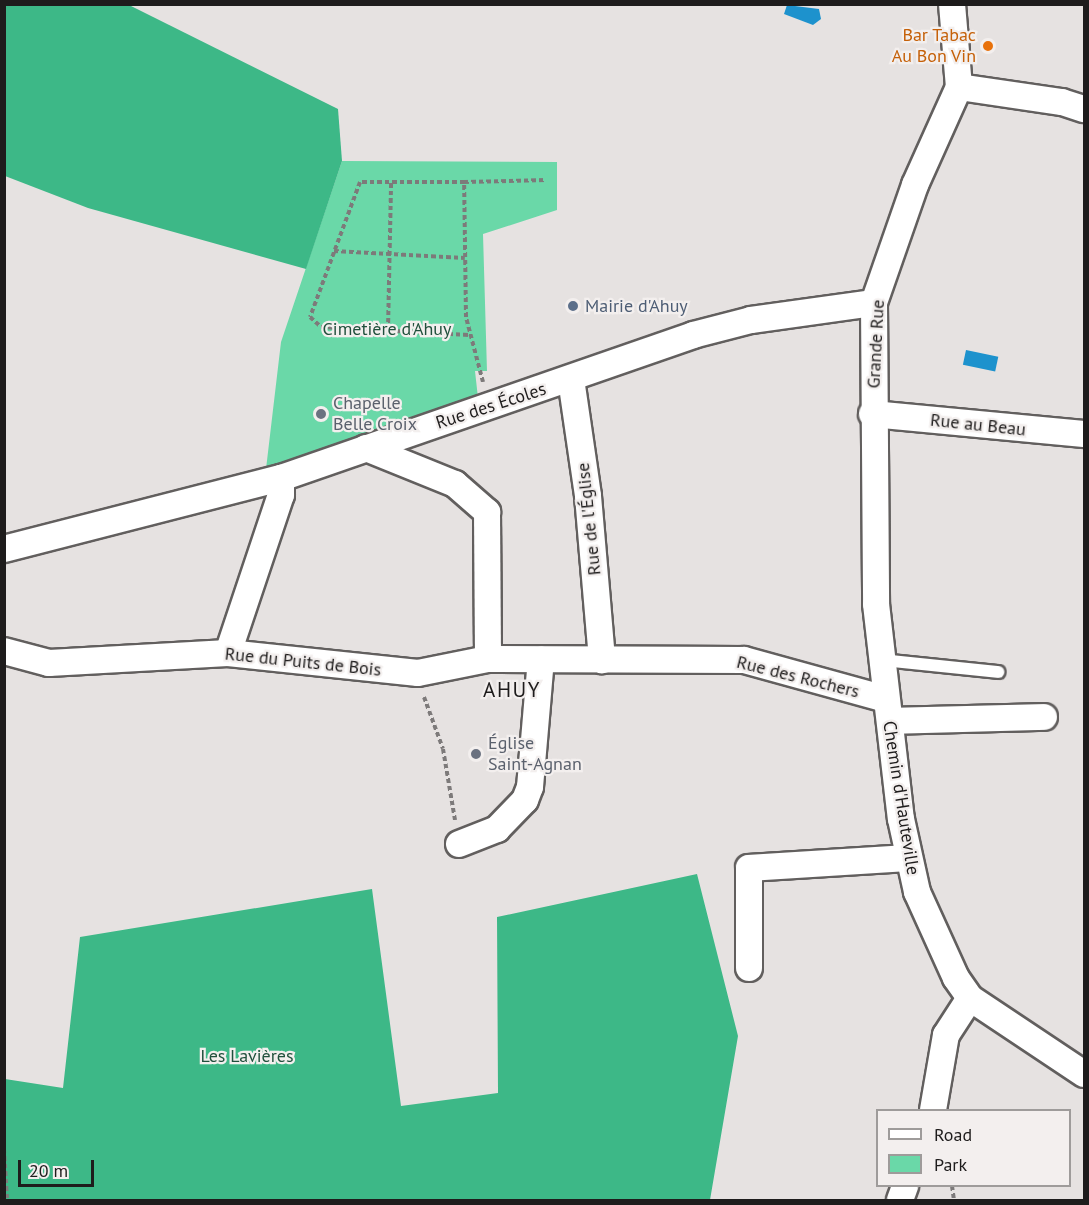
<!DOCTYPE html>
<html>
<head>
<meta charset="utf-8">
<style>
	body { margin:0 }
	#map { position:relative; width:1089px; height:1205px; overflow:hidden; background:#e6e2e1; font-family:"PT Sans",sans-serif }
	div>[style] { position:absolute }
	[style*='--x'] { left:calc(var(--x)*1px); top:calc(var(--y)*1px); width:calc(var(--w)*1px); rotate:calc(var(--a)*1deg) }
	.green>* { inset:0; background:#6ad8a8 }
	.forest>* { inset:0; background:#3db887 }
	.water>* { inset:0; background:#1d92cd; transform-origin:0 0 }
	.path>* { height:4px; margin-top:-2px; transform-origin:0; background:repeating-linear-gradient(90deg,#7d7a7a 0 4.5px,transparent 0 7.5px) }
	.roads { filter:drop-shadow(2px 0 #625f5e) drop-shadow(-2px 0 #625f5e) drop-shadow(0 2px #625f5e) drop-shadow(0 -2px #625f5e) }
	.service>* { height:12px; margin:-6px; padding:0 6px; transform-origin:6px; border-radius:6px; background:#fff }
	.minor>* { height:26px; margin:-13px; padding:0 13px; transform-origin:13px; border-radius:13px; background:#fff }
	.dots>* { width:16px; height:16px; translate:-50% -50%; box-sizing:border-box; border:3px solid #f3efee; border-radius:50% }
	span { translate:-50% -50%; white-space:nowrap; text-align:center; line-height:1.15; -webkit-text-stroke:4.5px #f3efee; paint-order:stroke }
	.food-label { font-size:18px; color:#c56008 }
	.right { translate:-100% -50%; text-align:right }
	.service-label { font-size:18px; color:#4e5e75 }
	.left { translate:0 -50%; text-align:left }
	.park-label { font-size:18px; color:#20503c }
	.street-label { font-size:18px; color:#1e1c1c }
	.worship-label { font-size:18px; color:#5b616d }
	.quarter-label { font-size:21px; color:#1e1c1c; letter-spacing:1.5px }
	.frame { position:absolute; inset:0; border:6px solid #1e1c1c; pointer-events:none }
	.legend { position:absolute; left:876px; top:1109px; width:195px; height:78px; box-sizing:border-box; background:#f3efee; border:2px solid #9e9b9a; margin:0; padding:8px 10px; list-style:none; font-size:18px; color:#1e1c1c }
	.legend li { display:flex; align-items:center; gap:12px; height:30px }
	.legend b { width:30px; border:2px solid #9e9b9a }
	.scale { position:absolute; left:18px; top:1160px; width:76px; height:27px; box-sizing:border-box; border:3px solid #1e1c1c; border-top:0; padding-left:8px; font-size:18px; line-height:21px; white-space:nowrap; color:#1e1c1c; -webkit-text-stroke:4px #f3efee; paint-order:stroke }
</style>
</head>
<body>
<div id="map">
	<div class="green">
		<i style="clip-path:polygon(342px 161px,557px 162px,557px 210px,483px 234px,487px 371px,475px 371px,478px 398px,332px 453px,266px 469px,281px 342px)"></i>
	</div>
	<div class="forest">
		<i style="clip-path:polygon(4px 5px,129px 5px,338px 109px,342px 161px,306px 269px,88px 208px,5px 176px)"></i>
		<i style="clip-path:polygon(697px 874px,738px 1036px,710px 1200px,5px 1200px,5px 1079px,63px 1088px,80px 937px,372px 889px,401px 1106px,498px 1093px,497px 917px)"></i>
	</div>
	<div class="water">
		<i style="clip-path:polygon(787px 5px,819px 9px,821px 19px,813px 25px,784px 14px)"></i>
		<i style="left:966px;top:350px;width:33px;height:15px;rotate:12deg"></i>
	</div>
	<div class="path">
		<i style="--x:464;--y:182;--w:104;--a:180"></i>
		<i style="--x:360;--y:182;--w:144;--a:110.3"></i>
		<i style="--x:310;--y:317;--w:15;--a:42"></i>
		<i style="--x:321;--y:327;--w:148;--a:3.1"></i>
		<i style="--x:334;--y:251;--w:131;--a:3.1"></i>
		<i style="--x:388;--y:330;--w:148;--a:-88.8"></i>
		<i style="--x:483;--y:382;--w:67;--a:-104.7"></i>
		<i style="--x:466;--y:317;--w:135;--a:-90.8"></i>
		<i style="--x:464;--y:182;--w:82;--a:-1.4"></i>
		<i style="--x:424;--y:697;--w:55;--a:69.9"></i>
		<i style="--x:443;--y:749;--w:72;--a:80.4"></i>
		<i style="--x:4;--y:1149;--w:51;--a:86.6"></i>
		<i style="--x:952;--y:1186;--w:14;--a:82"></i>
	</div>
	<div class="roads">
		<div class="service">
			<i style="--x:882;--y:660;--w:117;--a:5.9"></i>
		</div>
		<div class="minor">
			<i style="--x:952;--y:4;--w:83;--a:85.2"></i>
			<i style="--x:959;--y:87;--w:107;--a:114.2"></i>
			<i style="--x:915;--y:185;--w:125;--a:109.2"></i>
			<i style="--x:874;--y:303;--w:301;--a:89.6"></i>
			<i style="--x:876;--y:604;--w:216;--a:83.4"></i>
			<i style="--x:901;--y:819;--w:75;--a:77.6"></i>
			<i style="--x:917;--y:892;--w:94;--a:65.6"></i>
			<i style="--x:956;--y:978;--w:24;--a:55"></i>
			<i style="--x:970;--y:998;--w:137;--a:33.7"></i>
			<i style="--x:959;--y:87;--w:104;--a:8.3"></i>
			<i style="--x:1062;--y:102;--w:23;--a:18"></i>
			<i style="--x:571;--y:379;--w:118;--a:81.7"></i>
			<i style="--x:588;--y:496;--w:165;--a:85.1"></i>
			<i style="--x:872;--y:414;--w:213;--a:5.4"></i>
			<i style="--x:366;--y:448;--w:96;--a:22"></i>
			<i style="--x:455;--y:484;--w:43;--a:41.2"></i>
			<i style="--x:487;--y:512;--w:147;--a:89.6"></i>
			<i style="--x:4;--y:549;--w:286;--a:-14.4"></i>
			<i style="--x:281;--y:478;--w:436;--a:-19.1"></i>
			<i style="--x:693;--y:335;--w:60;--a:-14.5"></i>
			<i style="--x:751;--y:320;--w:124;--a:-7.9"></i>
			<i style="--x:4;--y:651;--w:47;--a:14.9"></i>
			<i style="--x:49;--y:663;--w:179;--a:-3.2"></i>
			<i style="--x:228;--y:653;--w:191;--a:6"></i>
			<i style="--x:418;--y:673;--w:71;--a:-11.3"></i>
			<i style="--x:488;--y:659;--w:256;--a:0.2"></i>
			<i style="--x:744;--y:660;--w:147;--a:15.4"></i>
			<i style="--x:228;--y:653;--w:167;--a:-71.5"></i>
			<i style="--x:281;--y:495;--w:17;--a:-90"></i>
			<i style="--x:890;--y:721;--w:154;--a:-1.5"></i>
			<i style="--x:459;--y:844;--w:41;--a:-21.5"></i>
			<i style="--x:497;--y:829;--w:40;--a:-46"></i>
			<i style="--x:525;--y:800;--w:14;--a:-69"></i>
			<i style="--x:530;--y:787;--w:128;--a:-85.1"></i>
			<i style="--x:749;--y:968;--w:100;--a:-90"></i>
			<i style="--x:749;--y:868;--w:158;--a:-3.6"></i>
			<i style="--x:933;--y:1110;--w:76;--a:-80.2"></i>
			<i style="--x:946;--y:1035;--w:44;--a:-57"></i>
			<i style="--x:900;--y:1200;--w:15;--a:-70"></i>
		</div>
	</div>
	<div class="dots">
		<i style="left:988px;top:46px;background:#e8710a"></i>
		<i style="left:573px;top:306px;background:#5c6f8a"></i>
		<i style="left:321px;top:414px;background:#6b7280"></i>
		<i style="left:476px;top:754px;background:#6b7280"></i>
	</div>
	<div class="food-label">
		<span class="right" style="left:976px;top:46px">Bar Tabac<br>Au Bon Vin</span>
	</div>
	<div class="service-label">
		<span class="left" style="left:585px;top:306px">Mairie d'Ahuy</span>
	</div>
	<div class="park-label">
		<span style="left:387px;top:329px">Cimetière d'Ahuy</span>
		<span style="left:247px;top:1056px">Les Lavières</span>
	</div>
	<div class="street-label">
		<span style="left:876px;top:344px;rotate:-87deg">Grande Rue</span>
		<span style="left:491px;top:406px;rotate:-18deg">Rue des Écoles</span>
		<span style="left:978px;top:425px;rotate:6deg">Rue au Beau</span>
		<span style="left:589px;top:519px;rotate:-96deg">Rue de l'Église</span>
		<span style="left:303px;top:662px;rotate:6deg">Rue du Puits de Bois</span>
		<span style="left:798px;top:677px;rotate:14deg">Rue des Rochers</span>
		<span style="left:901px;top:798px;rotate:81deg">Chemin d'Hauteville</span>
	</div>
	<div class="worship-label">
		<span class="left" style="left:333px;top:414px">Chapelle<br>Belle Croix</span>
		<span class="left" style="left:488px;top:754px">Église<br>Saint-Agnan</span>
	</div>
	<div class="quarter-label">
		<span style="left:512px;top:690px">AHUY</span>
	</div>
	<div class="frame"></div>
	<ul class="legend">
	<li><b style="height:8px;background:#fff"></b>Road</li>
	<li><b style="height:16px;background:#6ad8a8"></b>Park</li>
	</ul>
	<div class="scale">20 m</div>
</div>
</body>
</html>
